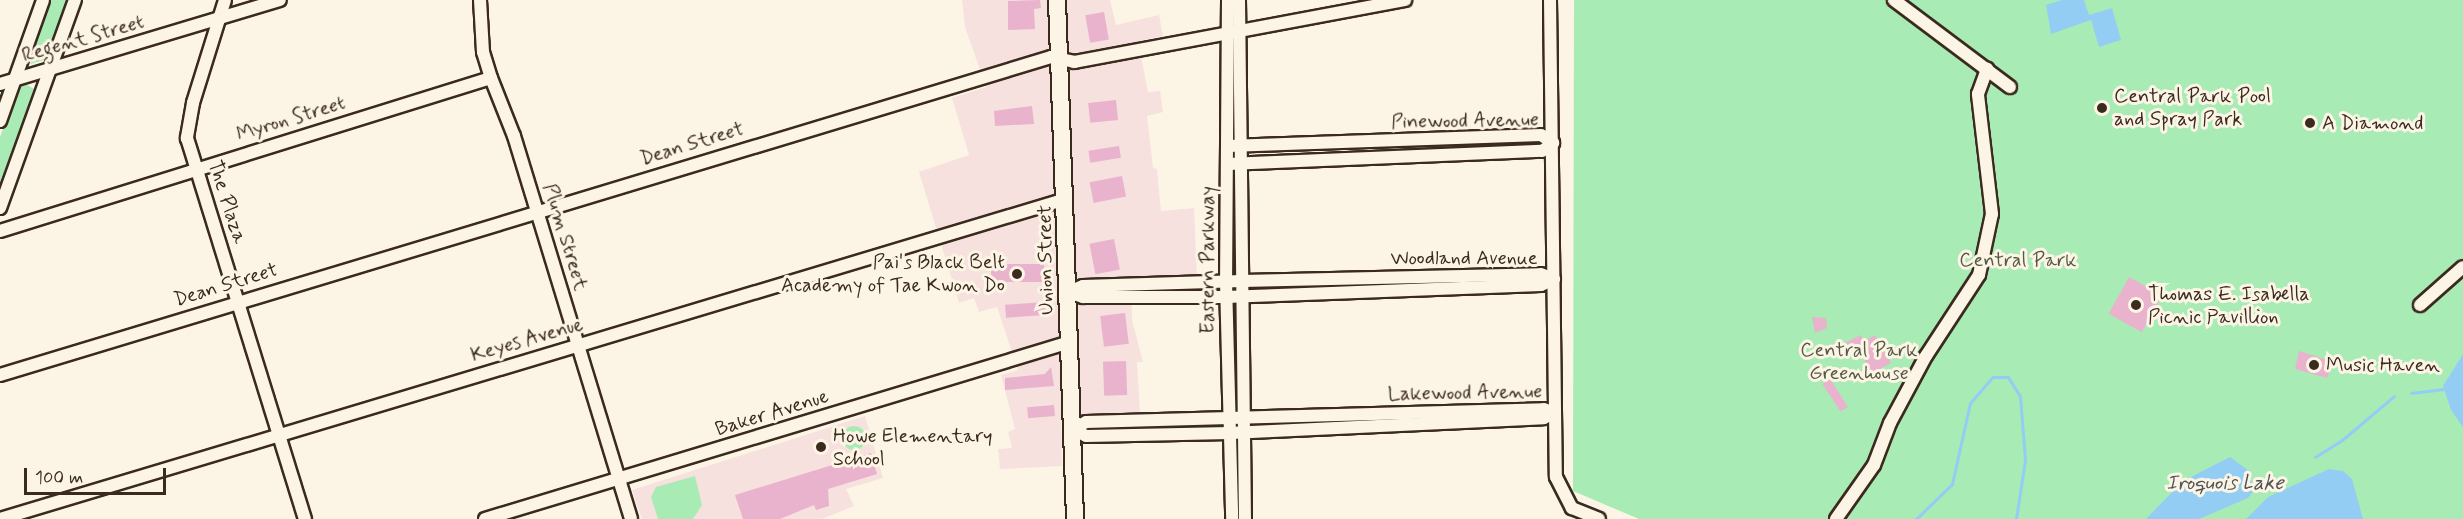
<!DOCTYPE html>
<html>
<head>
<meta charset="utf-8">
<style>
	body { margin:0 }
	#map { position:relative; width:2463px; height:519px; overflow:hidden; background:#fcf5e5; font-family:Mynerve,sans-serif }
	div>[style] { position:absolute }
	[style*='--x'] { left:calc(var(--x)*1px); top:calc(var(--y)*1px); width:calc(var(--w)*1px); rotate:calc(var(--a)*1deg) }
	.built>* { inset:0; background:#f6e1de }
	.green>* { inset:0; background:#a9ebb5 }
	.round { border-radius:50% }
	.water>* { inset:0; background:#94cdf4 }
	.stream>* { height:3px; margin:-1.5px; padding:0 1.5px; transform-origin:1.5px; border-radius:1.5px; background:#94cdf4 }
	.building>* { inset:0; background:#e9b3cd; transform-origin:0 0 }
	.roads { filter:drop-shadow(2px 0 #3b2a1e) drop-shadow(-2px 0 #3b2a1e) drop-shadow(0 2px #3b2a1e) drop-shadow(0 -2px #3b2a1e) }
	.minor>* { height:12px; margin:-6px; padding:0 6px; transform-origin:6px; border-radius:6px; background:#fcf5e5 }
	.major>* { height:16px; margin:-8px; padding:0 8px; transform-origin:8px; border-radius:8px; background:#fcf5e5 }
	.dots>* { width:16px; height:16px; translate:-50% -50%; box-sizing:border-box; border:3px solid #fcf5e5; border-radius:50% }
	span { translate:-50% -50%; white-space:nowrap; text-align:center; line-height:1.15; -webkit-text-stroke:6px #fcf5e5; paint-order:stroke }
	.street-label { font-size:20px; color:#3b2a1e }
	.poi-label { font-size:20px; color:#3b2a1e }
	.left { translate:0 -50%; text-align:left }
	.right { translate:-100% -50%; text-align:right }
	.park-label { font-size:20px; color:#565a44 }
	.water-label { font-size:21px; color:#515354; font-style:italic }
	.scale { position:absolute; left:24px; top:468px; width:142px; height:27px; box-sizing:border-box; border:3px solid #3b2a1e; border-top:0; padding-left:8px; font-size:18px; line-height:21px; white-space:nowrap; color:#3b2a1e; -webkit-text-stroke:4px #fcf5e5; paint-order:stroke }
</style>
</head>
<body>
<div id="map">
	<div class="built">
		<i style="clip-path:polygon(962px 0,1110px 0,1116px 25px,1159px 15px,1163px 36px,1138px 41px,1148px 92px,1160px 91px,1163px 112px,1147px 116px,1153px 168px,1157px 169px,1161px 211px,1194px 208px,1197px 276px,1131px 279px,1132px 320px,1143px 362px,1137px 362px,1140px 414px,1061px 415px,1062px 466px,1000px 469px,998px 449px,1012px 448px,1008px 432px,1015px 429px,1001px 375px,1018px 370px,997px 307px,979px 312px,974px 298px,959px 303px,919px 172px,969px 155px,952px 98px,986px 87px,965px 27px)"></i>
		<i style="clip-path:polygon(865px 416px,883px 478px,846px 489px,854px 506px,822px 519px,642px 519px,632px 490px)"></i>
	</div>
	<div class="green">
		<i style="clip-path:polygon(49px 0,68px 0,47px 59px,31px 64px,29px 56px)"></i>
		<i style="clip-path:polygon(1574px 0,2463px 0,2463px 519px,1639px 519px,1573px 491px)"></i>
		<i style="clip-path:polygon(24px 83px,34px 89px,31px 101px,0 187px,0 137px,18px 87px)"></i>
		<i class="round" style="left:842px;top:426px;width:24px;height:24px"></i>
		<i style="clip-path:polygon(695px 476px,702px 505px,693px 519px,658px 519px,651px 497px,656px 487px)"></i>
	</div>
	<div class="water">
		<i style="clip-path:polygon(2062px 0,2084px 0,2089px 15px,2112px 8px,2121px 40px,2099px 47px,2091px 20px,2051px 34px,2046px 5px)"></i>
		<i style="clip-path:polygon(2463px 354px,2463px 427px,2451px 410px,2443px 386px)"></i>
		<i style="clip-path:polygon(2230px 457px,2248px 470px,2254px 490px,2248px 498px,2199px 519px,2146px 519px,2183px 481px)"></i>
		<i style="clip-path:polygon(2329px 469px,2343px 471px,2352px 479px,2363px 519px,2246px 519px,2268px 497px)"></i>
	</div>
	<div class="stream">
		<i style="--x:2411;--y:393;--w:33;--a:-7"></i>
		<i style="--x:2315;--y:457;--w:32;--a:-32"></i>
		<i style="--x:2342;--y:440;--w:68;--a:-40.2"></i>
		<i style="--x:1916;--y:519;--w:50;--a:-44.2"></i>
		<i style="--x:1952;--y:484;--w:83;--a:-77.5"></i>
		<i style="--x:1970;--y:403;--w:35;--a:-49"></i>
		<i style="--x:1993;--y:377;--w:15;--a:0"></i>
		<i style="--x:2008;--y:377;--w:22;--a:58"></i>
		<i style="--x:2020;--y:396;--w:64;--a:85.5"></i>
		<i style="--x:2025;--y:460;--w:60;--a:98.7"></i>
	</div>
	<div class="building">
		<i style="clip-path:polygon(1040px 0,1041px 8px,1034px 9px,1035px 29px,1008px 30px,1008px 1px)"></i>
		<i style="left:1104px;top:12px;width:28px;height:19px;rotate:80deg"></i>
		<i style="left:1116px;top:100px;width:20px;height:28px;rotate:84deg"></i>
		<i style="clip-path:polygon(1032px 106px,1034px 124px,995px 126px,994px 111px)"></i>
		<i style="left:1119px;top:146px;width:12px;height:31px;rotate:81deg"></i>
		<i style="left:1122px;top:176px;width:21px;height:33px;rotate:79deg"></i>
		<i style="left:1114px;top:239px;width:31px;height:25px;rotate:79deg"></i>
		<i style="left:1044px;top:264px;width:18px;height:53px;rotate:90deg"></i>
		<i style="left:2129px;top:277px;width:38px;height:42px;rotate:29deg"></i>
		<i style="left:1045px;top:302px;width:13px;height:40px;rotate:86deg"></i>
		<i style="left:1125px;top:313px;width:31px;height:25px;rotate:83deg"></i>
		<i style="clip-path:polygon(1812px 317px,1826px 318px,1827px 328px,1815px 333px)"></i>
		<i style="clip-path:polygon(1861px 335px,1864px 341px,1875px 335px,1891px 363px,1870px 374px,1859px 346px,1837px 357px,1832px 349px)"></i>
		<i style="clip-path:polygon(2299px 351px,2334px 362px,2327px 378px,2295px 369px)"></i>
		<i style="left:1126px;top:361px;width:34px;height:23px;rotate:88deg"></i>
		<i style="clip-path:polygon(1051px 367px,1054px 386px,1005px 390px,1005px 378px,1045px 374px)"></i>
		<i style="left:1830px;top:379px;width:33px;height:9px;rotate:57deg"></i>
		<i style="left:1054px;top:405px;width:11px;height:27px;rotate:85deg"></i>
		<i style="clip-path:polygon(871px 453px,877px 474px,828px 489px,829px 506px,816px 510px,814px 505px,780px 519px,743px 519px,735px 495px)"></i>
	</div>
	<div class="roads">
		<div class="minor">
			<i style="--x:225;--y:0;--w:108;--a:107.3"></i>
			<i style="--x:193;--y:103;--w:36;--a:100"></i>
			<i style="--x:187;--y:138;--w:399;--a:72.8"></i>
			<i style="--x:480;--y:0;--w:52;--a:86.7"></i>
			<i style="--x:483;--y:52;--w:27;--a:73"></i>
			<i style="--x:491;--y:78;--w:62;--a:68.4"></i>
			<i style="--x:514;--y:136;--w:400;--a:73"></i>
			<i style="--x:1228;--y:0;--w:282;--a:90.4"></i>
			<i style="--x:1226;--y:282;--w:237;--a:88.5"></i>
			<i style="--x:1239;--y:0;--w:519;--a:89.34"></i>
			<i style="--x:1550;--y:0;--w:477;--a:89.3"></i>
			<i style="--x:1556;--y:477;--w:35;--a:63"></i>
			<i style="--x:1572;--y:508;--w:29;--a:22"></i>
			<i style="--x:1894;--y:0;--w:145;--a:36.9"></i>
			<i style="--x:0;--y:84;--w:292;--a:-16.7"></i>
			<i style="--x:0;--y:121;--w:128;--a:-70.4"></i>
			<i style="--x:1228;--y:164;--w:314;--a:-2.4"></i>
			<i style="--x:1542;--y:151;--w:14;--a:-36"></i>
			<i style="--x:1553;--y:143;--w:14;--a:-146"></i>
			<i style="--x:1541;--y:135;--w:313;--a:178"></i>
			<i style="--x:0;--y:208;--w:221;--a:-70.2"></i>
			<i style="--x:0;--y:231;--w:514;--a:-17.31"></i>
			<i style="--x:1069;--y:292;--w:15;--a:20"></i>
			<i style="--x:1083;--y:297;--w:143;--a:0"></i>
			<i style="--x:1226;--y:297;--w:315;--a:-2.2"></i>
			<i style="--x:1541;--y:285;--w:14;--a:-25"></i>
			<i style="--x:1069;--y:292;--w:15;--a:-23"></i>
			<i style="--x:1083;--y:286;--w:159;--a:-1.8"></i>
			<i style="--x:1242;--y:281;--w:299;--a:-1.3"></i>
			<i style="--x:1541;--y:274;--w:14;--a:21"></i>
			<i style="--x:2420;--y:305;--w:57;--a:-41.5"></i>
			<i style="--x:0;--y:375;--w:1098;--a:-16.83"></i>
			<i style="--x:1051;--y:57;--w:24;--a:12"></i>
			<i style="--x:1074;--y:62;--w:337;--a:-10.6"></i>
			<i style="--x:1073;--y:429;--w:15;--a:-28"></i>
			<i style="--x:1086;--y:422;--w:458;--a:-1.6"></i>
			<i style="--x:1544;--y:409;--w:11;--a:22"></i>
			<i style="--x:1073;--y:429;--w:15;--a:28"></i>
			<i style="--x:1086;--y:436;--w:144;--a:-1.2"></i>
			<i style="--x:1230;--y:433;--w:314;--a:-2.7"></i>
			<i style="--x:1544;--y:418;--w:11;--a:-27"></i>
			<i style="--x:0;--y:519;--w:1113;--a:-16.71"></i>
			<i style="--x:485;--y:519;--w:611;--a:-16.83"></i>
			<i style="--x:1836;--y:519;--w:66;--a:-54.9"></i>
			<i style="--x:1874;--y:465;--w:45;--a:-69.1"></i>
			<i style="--x:1890;--y:423;--w:76;--a:-61.8"></i>
			<i style="--x:1926;--y:356;--w:97;--a:-56.8"></i>
			<i style="--x:1979;--y:275;--w:62;--a:-78"></i>
			<i style="--x:1992;--y:214;--w:121;--a:-96.7"></i>
			<i style="--x:1978;--y:94;--w:27;--a:-70"></i>
		</div>
		<div class="major">
			<i style="--x:1057;--y:0;--w:519;--a:88.01"></i>
		</div>
	</div>
	<div class="dots">
		<i style="left:2102px;top:108px;background:#3b2a1e"></i>
		<i style="left:2310px;top:123px;background:#3b2a1e"></i>
		<i style="left:1017px;top:274px;background:#3b2a1e"></i>
		<i style="left:2136px;top:305px;background:#3b2a1e"></i>
		<i style="left:2314px;top:365px;background:#3b2a1e"></i>
		<i style="left:821px;top:447px;background:#3b2a1e"></i>
	</div>
	<div class="street-label">
		<span style="left:83px;top:39px;rotate:-16deg">Regent Street</span>
		<span style="left:291px;top:119px;rotate:-17deg">Myron Street</span>
		<span style="left:1465px;top:121px;rotate:-1deg">Pinewood Avenue</span>
		<span style="left:692px;top:144px;rotate:-17deg">Dean Street</span>
		<span style="left:227px;top:202px;rotate:72deg">The Plaza</span>
		<span style="left:565px;top:237px;rotate:73deg">Plum Street</span>
		<span style="left:1464px;top:258px">Woodland Avenue</span>
		<span style="left:1046px;top:260px;rotate:-91deg">Union Street</span>
		<span style="left:1208px;top:260px;rotate:-90deg">Eastern Parkway</span>
		<span style="left:226px;top:285px;rotate:-17deg">Dean Street</span>
		<span style="left:527px;top:340px;rotate:-16deg">Keyes Avenue</span>
		<span style="left:1465px;top:393px;rotate:-1deg">Lakewood Avenue</span>
		<span style="left:772px;top:413px;rotate:-17deg">Baker Avenue</span>
	</div>
	<div class="poi-label">
		<span class="left" style="left:2114px;top:108px">Central Park Pool<br>and Spray Park</span>
		<span class="left" style="left:2322px;top:123px">A Diamond</span>
		<span class="right" style="left:1005px;top:274px">Pai's Black Belt<br>Academy of Tae Kwon Do</span>
		<span class="left" style="left:2148px;top:306px">Thomas E. Isabella<br>Picnic Pavillion</span>
		<span class="left" style="left:2326px;top:365px">Music Haven</span>
		<span class="left" style="left:833px;top:448px">Howe Elementary<br>School</span>
	</div>
	<div class="park-label">
		<span style="left:2018px;top:260px">Central Park</span>
		<span style="left:1859px;top:362px">Central Park<br>Greenhouse</span>
	</div>
	<div class="water-label">
		<span style="left:2225px;top:483px">Iroquois Lake</span>
	</div>
	<div class="scale">100 m</div>
</div>
</body>
</html>
